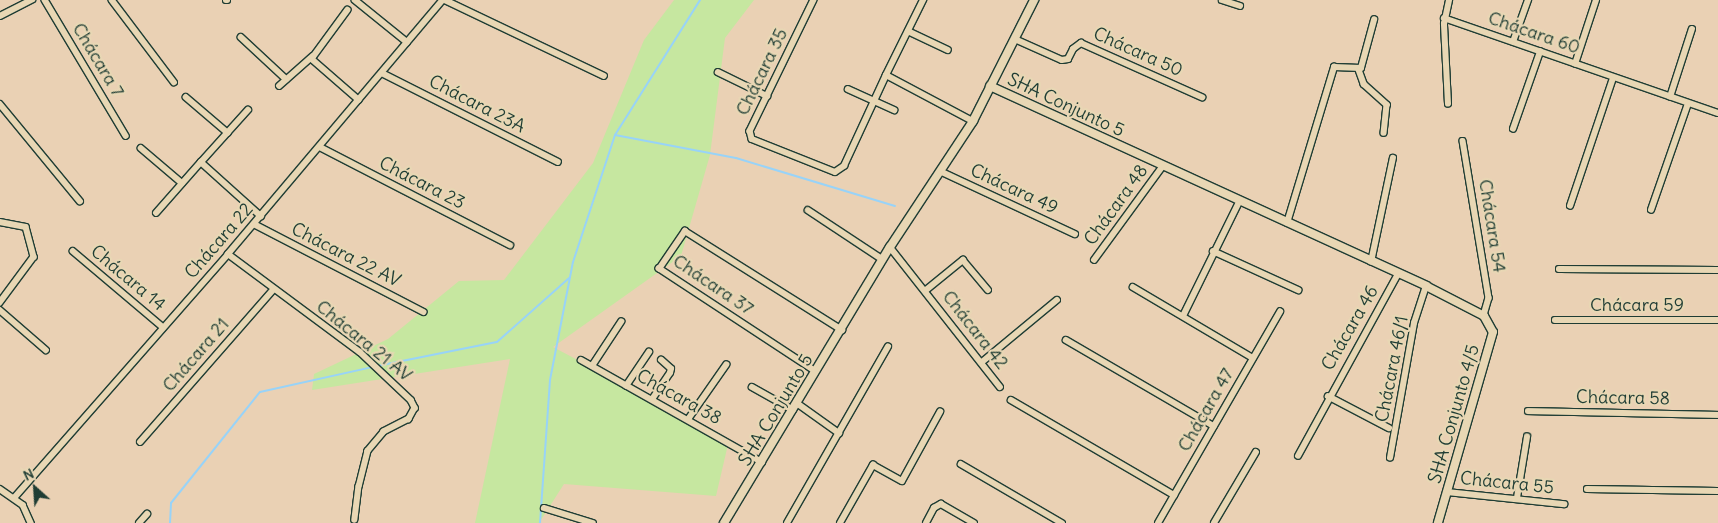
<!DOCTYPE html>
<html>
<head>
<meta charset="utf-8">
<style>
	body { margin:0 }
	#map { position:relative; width:1718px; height:523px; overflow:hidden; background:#ead1b4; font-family:Delius,sans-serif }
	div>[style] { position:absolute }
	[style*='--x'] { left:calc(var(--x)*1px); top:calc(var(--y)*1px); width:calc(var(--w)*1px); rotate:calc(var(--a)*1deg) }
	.green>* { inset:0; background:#c6e7a0 }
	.stream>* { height:2px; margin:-1px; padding:0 1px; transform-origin:1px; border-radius:1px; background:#98d3f8 }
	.roads { filter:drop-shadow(1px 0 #1f3d34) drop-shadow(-1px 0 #1f3d34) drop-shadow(0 1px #1f3d34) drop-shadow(0 -1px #1f3d34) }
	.minor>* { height:5.5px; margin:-2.75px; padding:0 2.75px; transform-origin:2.75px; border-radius:2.75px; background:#e8d7b4 }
	.tertiary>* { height:8px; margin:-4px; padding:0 4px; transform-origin:4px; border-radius:4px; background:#e8d7b4 }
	span { translate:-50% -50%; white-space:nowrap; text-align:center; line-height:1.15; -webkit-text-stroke:4.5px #e8d7b4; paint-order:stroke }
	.street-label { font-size:18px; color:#1f3d34 }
	.north { position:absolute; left:10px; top:463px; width:50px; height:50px; -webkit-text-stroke:4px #e8d7b4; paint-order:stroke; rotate:334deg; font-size:14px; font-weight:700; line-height:20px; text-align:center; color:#1f3d34 }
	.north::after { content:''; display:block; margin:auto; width:18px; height:22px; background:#1f3d34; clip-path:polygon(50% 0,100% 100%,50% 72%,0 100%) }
</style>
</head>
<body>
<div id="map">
	<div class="green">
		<i style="clip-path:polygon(674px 0,754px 0,725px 38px,710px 155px,681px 256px,553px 347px,729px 440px,716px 496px,564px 484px,539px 523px,475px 523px,510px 359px,312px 390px,314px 374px,388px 339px,459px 281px,504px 280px,593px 163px,644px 40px)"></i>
	</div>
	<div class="stream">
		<i style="--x:615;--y:135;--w:123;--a:10.8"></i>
		<i style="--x:736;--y:158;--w:166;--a:16.8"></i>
		<i style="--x:377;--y:366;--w:122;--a:-11.3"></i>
		<i style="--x:497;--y:342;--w:96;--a:-41.6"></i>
		<i style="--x:170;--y:523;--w:20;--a:-87"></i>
		<i style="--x:171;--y:503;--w:142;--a:-51.3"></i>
		<i style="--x:260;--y:392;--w:116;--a:-12.5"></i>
		<i style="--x:540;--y:523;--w:143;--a:-86"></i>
		<i style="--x:550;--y:380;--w:120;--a:-79"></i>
		<i style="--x:573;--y:262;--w:134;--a:-71.7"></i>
		<i style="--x:615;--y:135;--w:160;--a:-57.8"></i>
	</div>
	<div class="roads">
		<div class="minor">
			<i style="--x:45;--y:0;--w:158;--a:59.2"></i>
			<i style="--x:112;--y:0;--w:103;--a:52.9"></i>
			<i style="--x:226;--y:0;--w:1;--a:0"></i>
			<i style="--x:355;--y:0;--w:67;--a:38.9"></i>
			<i style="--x:445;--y:0;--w:176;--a:25.5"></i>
			<i style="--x:814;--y:0;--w:146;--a:116"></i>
			<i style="--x:750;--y:131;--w:8;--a:76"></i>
			<i style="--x:752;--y:139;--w:89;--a:21.7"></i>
			<i style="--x:835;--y:172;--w:11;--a:-34"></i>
			<i style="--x:844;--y:166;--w:100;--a:-65.2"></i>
			<i style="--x:886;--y:75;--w:98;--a:27.9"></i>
			<i style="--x:1222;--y:0;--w:19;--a:18"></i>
			<i style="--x:348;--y:10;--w:61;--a:126.3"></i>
			<i style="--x:312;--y:59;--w:62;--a:41.1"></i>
			<i style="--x:0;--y:16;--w:36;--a:-27"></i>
			<i style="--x:1444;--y:18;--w:290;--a:19.1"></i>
			<i style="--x:908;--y:31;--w:44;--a:25.4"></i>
			<i style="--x:241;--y:37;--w:62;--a:43"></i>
			<i style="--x:1015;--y:39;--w:51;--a:24.1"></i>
			<i style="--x:1062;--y:60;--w:6;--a:-9"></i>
			<i style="--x:1068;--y:59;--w:11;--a:-63"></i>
			<i style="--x:1073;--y:49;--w:10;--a:-37"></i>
			<i style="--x:1081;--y:43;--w:133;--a:24.1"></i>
			<i style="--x:1513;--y:42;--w:45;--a:-70.3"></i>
			<i style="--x:1575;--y:64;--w:67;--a:-71.8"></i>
			<i style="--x:1359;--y:70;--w:15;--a:70"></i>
			<i style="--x:1364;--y:84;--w:31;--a:42"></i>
			<i style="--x:1387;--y:105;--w:28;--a:96"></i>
			<i style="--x:718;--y:72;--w:55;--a:26.1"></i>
			<i style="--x:382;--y:73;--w:197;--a:26.8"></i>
			<i style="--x:886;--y:75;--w:84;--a:-63.7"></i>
			<i style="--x:279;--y:86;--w:45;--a:-41.4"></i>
			<i style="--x:848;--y:89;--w:51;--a:24.5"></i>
			<i style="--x:186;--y:97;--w:55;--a:40.6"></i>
			<i style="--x:1670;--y:97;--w:71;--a:-72.1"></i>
			<i style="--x:0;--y:104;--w:126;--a:50.5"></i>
			<i style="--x:1448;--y:104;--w:80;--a:-92.9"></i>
			<i style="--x:1444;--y:24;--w:25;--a:-78"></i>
			<i style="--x:1513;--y:129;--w:82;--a:-70.7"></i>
			<i style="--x:1463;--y:141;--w:159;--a:80.6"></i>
			<i style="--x:1489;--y:298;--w:19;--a:106"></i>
			<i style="--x:320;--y:147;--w:214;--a:27.3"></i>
			<i style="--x:141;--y:148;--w:54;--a:40.5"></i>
			<i style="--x:201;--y:162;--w:70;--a:-47.9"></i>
			<i style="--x:940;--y:171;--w:149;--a:25"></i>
			<i style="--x:1570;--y:206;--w:135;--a:-71.4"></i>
			<i style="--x:808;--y:210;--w:89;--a:33.5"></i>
			<i style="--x:1651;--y:210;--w:112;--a:-70.8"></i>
			<i style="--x:156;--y:213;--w:68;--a:-48.6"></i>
			<i style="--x:201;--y:162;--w:81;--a:42"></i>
			<i style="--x:0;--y:222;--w:26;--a:11"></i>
			<i style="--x:26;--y:227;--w:31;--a:75"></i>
			<i style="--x:34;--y:257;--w:57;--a:126.5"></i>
			<i style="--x:1287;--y:223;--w:163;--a:-73.2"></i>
			<i style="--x:1334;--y:67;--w:27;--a:2"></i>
			<i style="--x:1361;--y:68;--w:50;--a:-74.8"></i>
			<i style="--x:254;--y:224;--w:191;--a:27.4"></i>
			<i style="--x:890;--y:247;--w:178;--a:51.8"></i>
			<i style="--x:73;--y:251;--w:118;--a:40.2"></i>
			<i style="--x:1213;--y:251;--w:94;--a:24.6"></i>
			<i style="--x:228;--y:254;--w:164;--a:36.6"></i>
			<i style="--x:360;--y:352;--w:70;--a:43.3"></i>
			<i style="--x:411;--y:400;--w:9;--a:63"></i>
			<i style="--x:415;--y:408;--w:13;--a:119"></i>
			<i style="--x:409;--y:419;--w:28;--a:153"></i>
			<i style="--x:384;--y:432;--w:25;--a:130"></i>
			<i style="--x:368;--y:451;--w:36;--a:104"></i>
			<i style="--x:359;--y:486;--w:34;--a:97"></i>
			<i style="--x:1094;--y:260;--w:115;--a:-53.8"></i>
			<i style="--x:1371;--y:262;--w:106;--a:-78.1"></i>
			<i style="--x:1559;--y:269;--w:159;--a:0.4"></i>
			<i style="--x:1133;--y:287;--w:139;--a:30.6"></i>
			<i style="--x:925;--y:291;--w:49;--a:-39.2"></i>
			<i style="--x:963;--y:260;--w:39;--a:50"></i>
			<i style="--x:0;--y:310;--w:61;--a:41"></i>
			<i style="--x:1183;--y:316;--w:127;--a:-63.8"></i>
			<i style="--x:1555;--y:320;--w:163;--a:0"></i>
			<i style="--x:1066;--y:340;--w:171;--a:30.2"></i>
			<i style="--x:581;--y:360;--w:208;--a:29.4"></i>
			<i style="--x:982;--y:362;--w:97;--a:-39.6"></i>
			<i style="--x:592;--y:366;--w:53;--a:-56.6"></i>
			<i style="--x:816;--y:372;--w:188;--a:-146.7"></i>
			<i style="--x:659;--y:269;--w:46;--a:-55.6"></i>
			<i style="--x:685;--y:231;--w:186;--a:32.2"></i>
			<i style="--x:626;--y:386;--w:41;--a:-55.9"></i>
			<i style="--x:752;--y:387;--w:47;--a:29.3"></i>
			<i style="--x:1328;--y:396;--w:69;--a:27.7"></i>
			<i style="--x:653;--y:398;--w:30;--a:-56"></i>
			<i style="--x:670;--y:373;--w:4;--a:-76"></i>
			<i style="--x:671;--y:369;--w:13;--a:-138"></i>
			<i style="--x:1011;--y:400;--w:189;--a:30.2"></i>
			<i style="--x:797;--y:403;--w:52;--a:35.5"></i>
			<i style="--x:1528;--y:411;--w:190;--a:1.2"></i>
			<i style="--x:689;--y:418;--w:65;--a:-55.1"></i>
			<i style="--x:140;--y:442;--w:203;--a:-48.8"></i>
			<i style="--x:1298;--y:456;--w:208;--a:-61.2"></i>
			<i style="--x:1390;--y:458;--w:137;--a:-79.9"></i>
			<i style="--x:1414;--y:323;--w:39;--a:-72"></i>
			<i style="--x:961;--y:464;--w:117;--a:30.3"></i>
			<i style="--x:0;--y:489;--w:28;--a:35"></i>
			<i style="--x:23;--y:505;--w:20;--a:66"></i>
			<i style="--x:1587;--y:489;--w:131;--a:0.9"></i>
			<i style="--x:1447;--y:492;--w:118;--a:5.9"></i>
			<i style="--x:14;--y:498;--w:325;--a:-48.7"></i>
			<i style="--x:228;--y:254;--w:333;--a:-49.8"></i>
			<i style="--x:1517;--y:498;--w:62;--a:-80.7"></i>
			<i style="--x:544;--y:508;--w:51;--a:17"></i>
			<i style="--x:139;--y:523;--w:12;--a:-48"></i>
			<i style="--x:787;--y:523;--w:203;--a:-60.2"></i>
			<i style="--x:840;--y:523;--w:67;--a:-60.4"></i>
			<i style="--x:873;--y:465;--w:33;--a:29"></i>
			<i style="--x:902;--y:481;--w:79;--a:-61.2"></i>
			<i style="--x:926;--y:523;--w:17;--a:-62"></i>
			<i style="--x:934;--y:508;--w:8;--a:-30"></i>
			<i style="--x:941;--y:504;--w:38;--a:30"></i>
			<i style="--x:1158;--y:523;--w:244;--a:-60"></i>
			<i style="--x:1214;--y:523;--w:82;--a:-59.4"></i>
		</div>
		<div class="tertiary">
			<i style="--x:990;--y:86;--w:480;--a:24.6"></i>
			<i style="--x:1426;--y:286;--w:65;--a:27.3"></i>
			<i style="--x:1484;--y:316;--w:18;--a:61"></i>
			<i style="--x:1493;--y:332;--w:199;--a:106.1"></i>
			<i style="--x:724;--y:523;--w:322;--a:-59"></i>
			<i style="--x:890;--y:247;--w:151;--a:-56.6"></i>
			<i style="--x:973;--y:121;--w:136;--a:-63.2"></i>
		</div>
	</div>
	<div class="street-label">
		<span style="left:1534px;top:33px;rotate:19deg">Chácara 60</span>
		<span style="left:1138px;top:52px;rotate:24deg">Chácara 50</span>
		<span style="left:98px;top:60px;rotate:59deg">Chácara 7</span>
		<span style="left:762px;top:72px;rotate:-64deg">Chácara 35</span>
		<span style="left:477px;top:104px;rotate:27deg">Chácara 23A</span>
		<span style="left:1066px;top:105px;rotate:25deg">SHA Conjunto 5</span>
		<span style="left:422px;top:183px;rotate:27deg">Chácara 23</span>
		<span style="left:1014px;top:189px;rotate:25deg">Chácara 49</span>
		<span style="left:1116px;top:205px;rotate:-54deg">Chácara 48</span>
		<span style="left:1492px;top:226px;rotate:81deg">Chácara 54</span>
		<span style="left:219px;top:241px;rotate:-49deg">Chácara 22</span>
		<span style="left:346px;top:255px;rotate:27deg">Chácara 22 AV</span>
		<span style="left:128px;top:278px;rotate:40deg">Chácara 14</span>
		<span style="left:713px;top:285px;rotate:34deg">Chácara 37</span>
		<span style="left:1637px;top:305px">Chácara 59</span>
		<span style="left:1350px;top:328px;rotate:-60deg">Chácara 46</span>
		<span style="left:975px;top:330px;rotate:52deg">Chácara 42</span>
		<span style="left:364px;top:341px;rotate:39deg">Chácara 21 AV</span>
		<span style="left:196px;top:355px;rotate:-49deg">Chácara 21</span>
		<span style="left:1392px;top:369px;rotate:-79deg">Chácara 46/1</span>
		<span style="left:679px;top:397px;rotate:29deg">Chácara 38</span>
		<span style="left:1623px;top:398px;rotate:1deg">Chácara 58</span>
		<span style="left:776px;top:410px;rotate:-59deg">SHA Conjunto 5</span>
		<span style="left:1206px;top:410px;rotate:-60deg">Chácara 47</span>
		<span style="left:1454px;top:414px;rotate:-74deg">SHA Conjunto 4/5</span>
		<span style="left:1507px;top:483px;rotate:6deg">Chácara 55</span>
	</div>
	<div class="north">N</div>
</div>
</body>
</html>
